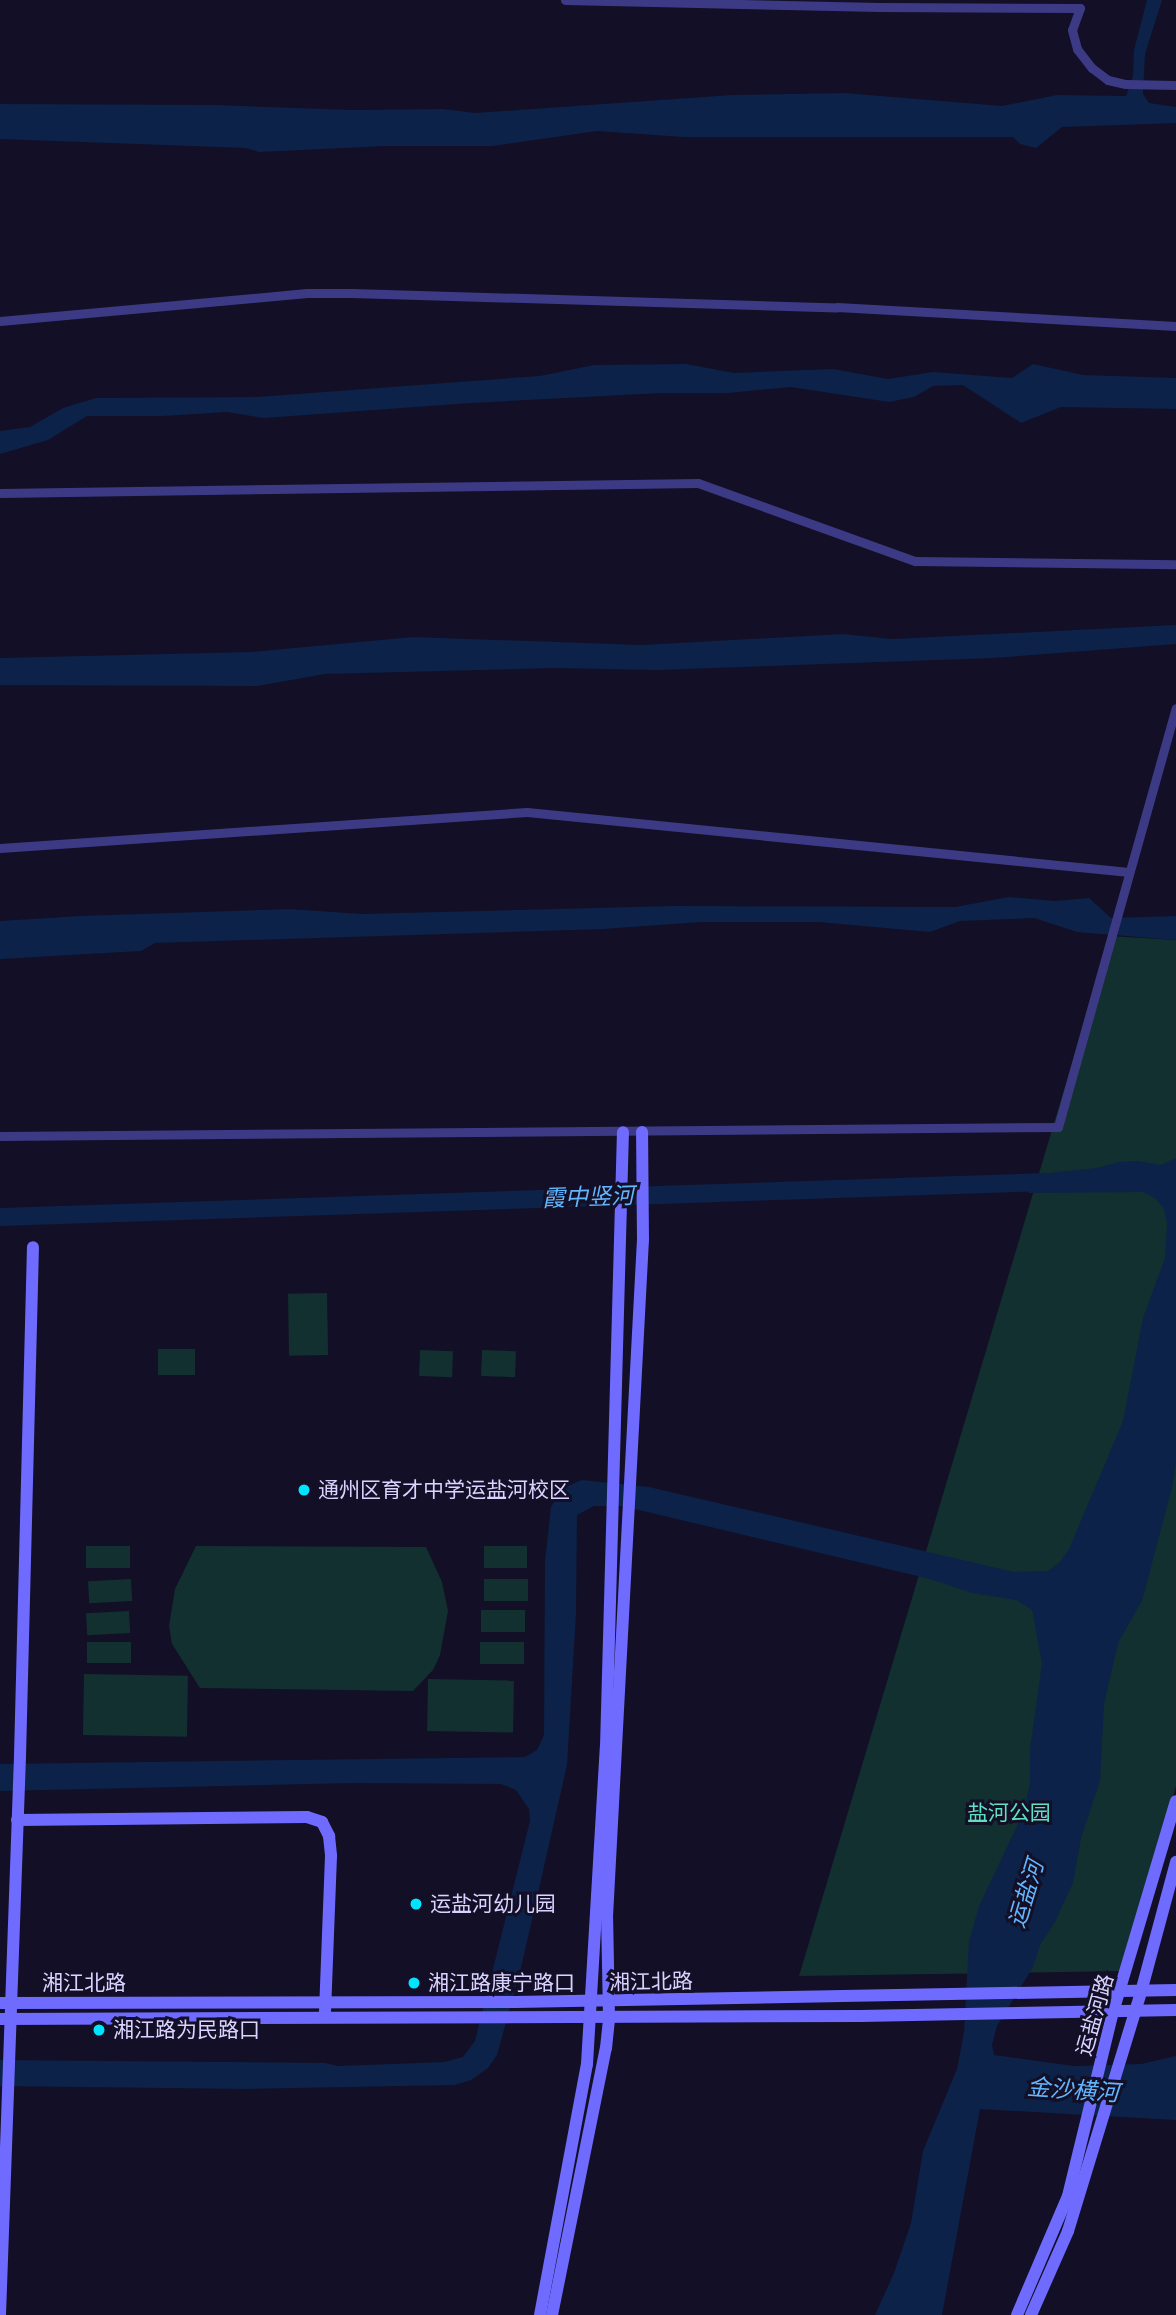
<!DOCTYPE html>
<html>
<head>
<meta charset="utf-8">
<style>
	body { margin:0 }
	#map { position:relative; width:1176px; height:2315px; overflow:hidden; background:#130f26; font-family:"Fira Sans","Noto Sans SC",sans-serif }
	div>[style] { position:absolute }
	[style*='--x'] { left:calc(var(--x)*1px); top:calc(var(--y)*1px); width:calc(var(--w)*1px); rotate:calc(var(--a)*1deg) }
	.green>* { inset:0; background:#12302f; transform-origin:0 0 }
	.water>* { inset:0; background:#0c2248 }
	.river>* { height:18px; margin:-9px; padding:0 9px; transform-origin:9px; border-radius:9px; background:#0c2248 }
	.street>* { height:9px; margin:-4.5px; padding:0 4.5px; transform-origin:4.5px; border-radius:4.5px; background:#3d3a85 }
	.secondary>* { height:12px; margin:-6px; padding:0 6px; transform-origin:6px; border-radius:6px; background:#6f6bff }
	.dots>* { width:19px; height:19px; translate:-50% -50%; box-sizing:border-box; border:4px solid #130f26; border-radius:50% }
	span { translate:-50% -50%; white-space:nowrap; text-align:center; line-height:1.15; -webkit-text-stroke:6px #130f26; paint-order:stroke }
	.poi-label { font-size:21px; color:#d9d4ff }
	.left { translate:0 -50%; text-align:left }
	.park-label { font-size:21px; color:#5fe0c0 }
	.street-label { font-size:21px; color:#d9d4ff }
	.water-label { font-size:23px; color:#62b6ff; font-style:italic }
</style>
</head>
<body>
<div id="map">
	<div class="green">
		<i style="clip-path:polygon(1110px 936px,1176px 940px,1176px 1786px,1126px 1971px,799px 1976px)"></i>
		<i style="left:327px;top:1293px;width:62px;height:39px;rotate:89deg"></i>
		<i style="left:158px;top:1349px;width:37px;height:26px"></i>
		<i style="left:420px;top:1350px;width:33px;height:26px;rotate:2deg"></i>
		<i style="left:482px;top:1350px;width:34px;height:26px;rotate:2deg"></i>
		<i style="left:130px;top:1546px;width:22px;height:44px;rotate:90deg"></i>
		<i style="clip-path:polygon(196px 1546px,426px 1547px,442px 1582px,448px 1611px,440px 1655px,433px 1670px,413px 1691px,200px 1688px,172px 1644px,169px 1626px,175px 1589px)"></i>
		<i style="left:527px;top:1546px;width:22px;height:43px;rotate:90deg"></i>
		<i style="left:131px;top:1579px;width:22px;height:43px;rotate:87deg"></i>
		<i style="left:484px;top:1579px;width:44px;height:22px"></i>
		<i style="left:481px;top:1610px;width:44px;height:22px"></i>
		<i style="left:129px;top:1611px;width:22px;height:43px;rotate:87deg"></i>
		<i style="left:131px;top:1642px;width:21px;height:44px;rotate:90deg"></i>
		<i style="left:524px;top:1642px;width:22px;height:44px;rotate:90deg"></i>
		<i style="left:84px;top:1674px;width:104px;height:61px;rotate:1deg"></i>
		<i style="left:428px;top:1679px;width:86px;height:52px;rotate:1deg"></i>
	</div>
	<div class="water">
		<i style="clip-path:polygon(1147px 0,1162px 0,1145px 54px,1143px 94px,1149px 103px,1176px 107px,1176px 123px,1062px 127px,1036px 148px,1020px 144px,1013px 137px,683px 137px,597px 131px,492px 146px,386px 146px,259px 152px,246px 148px,0 139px,0 104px,216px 105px,352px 110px,443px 109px,475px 113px,732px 95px,844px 93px,1002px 106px,1057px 95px,1126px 96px,1133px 76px,1134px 50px)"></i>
		<i style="clip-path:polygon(686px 364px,734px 373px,833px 369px,888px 379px,933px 372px,1012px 378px,1033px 364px,1083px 375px,1176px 378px,1176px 409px,1061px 407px,1021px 423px,963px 385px,933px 386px,914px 397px,889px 402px,791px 387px,728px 393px,661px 393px,471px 403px,264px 418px,227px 412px,163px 416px,87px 416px,48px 440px,0 454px,0 431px,30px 427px,63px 408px,96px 398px,257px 397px,540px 376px,594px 365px)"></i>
		<i style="clip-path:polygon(1176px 625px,1176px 644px,994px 658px,657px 670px,554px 668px,325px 674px,257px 686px,0 685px,0 658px,250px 652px,413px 637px,641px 645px,843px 634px,892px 639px)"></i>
		<i style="clip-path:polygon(1009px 897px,1054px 901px,1089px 898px,1111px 918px,1176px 916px,1176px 940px,1077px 932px,1034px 918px,960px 921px,930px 932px,818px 922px,702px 922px,603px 929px,155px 943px,141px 951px,0 959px,0 921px,79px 916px,290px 909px,361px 914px,671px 906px,955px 907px)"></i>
		<i style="clip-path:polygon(1176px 1158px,1176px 1463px,1172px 1488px,1142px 1601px,1119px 1641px,1115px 1656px,1104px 1704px,1100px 1781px,1081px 1838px,1073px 1883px,1055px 1922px,1040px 1945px,1033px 1967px,997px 2026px,992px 2045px,994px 2055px,1074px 2066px,1141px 2064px,1176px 2056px,1176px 2120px,980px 2109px,942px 2315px,875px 2315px,894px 2273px,911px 2223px,923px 2151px,957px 2069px,964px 2032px,969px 1942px,979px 1906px,1024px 1811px,1030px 1783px,1030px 1749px,1042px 1663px,1032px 1610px,1016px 1600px,972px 1593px,930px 1579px,622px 1506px,594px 1506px,577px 1515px,576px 1614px,567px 1765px,521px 1968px,497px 2055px,488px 2068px,471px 2080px,455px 2085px,247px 2089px,0 2086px,0 2060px,325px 2063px,338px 2066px,444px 2062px,463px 2057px,475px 2041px,530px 1821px,529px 1809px,516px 1790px,501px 1784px,355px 1783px,0 1791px,0 1764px,525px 1757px,537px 1750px,544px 1735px,545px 1561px,551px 1507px,563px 1488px,582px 1480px,649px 1487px,1014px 1572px,1048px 1571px,1060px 1562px,1069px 1549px,1123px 1421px,1143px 1318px,1165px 1258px,1167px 1223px,1164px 1209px,1156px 1199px,1143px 1192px,1029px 1193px,1029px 1175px,1097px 1168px,1118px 1162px,1138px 1161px,1161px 1165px)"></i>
	</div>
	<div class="river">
		<i style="--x:0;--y:1217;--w:1051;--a:-1.91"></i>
	</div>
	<div class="street">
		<i style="--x:565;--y:0;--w:314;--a:1.3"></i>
		<i style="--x:879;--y:7;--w:201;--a:0.3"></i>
		<i style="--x:1080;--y:8;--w:23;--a:110"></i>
		<i style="--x:1072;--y:30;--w:20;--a:75"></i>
		<i style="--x:1077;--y:49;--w:24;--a:52"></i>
		<i style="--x:1092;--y:68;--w:20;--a:37"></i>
		<i style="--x:1108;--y:80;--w:18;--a:13"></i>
		<i style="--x:1126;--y:84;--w:50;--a:1.1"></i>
		<i style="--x:0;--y:321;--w:308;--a:-5.2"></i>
		<i style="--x:307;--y:293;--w:45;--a:0"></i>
		<i style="--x:352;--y:293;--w:485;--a:1.7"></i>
		<i style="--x:837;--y:307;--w:340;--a:3.2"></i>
		<i style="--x:0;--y:493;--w:698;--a:-0.82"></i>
		<i style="--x:698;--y:483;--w:231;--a:19.8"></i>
		<i style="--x:915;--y:561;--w:261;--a:0.7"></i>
		<i style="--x:0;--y:848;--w:528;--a:-3.91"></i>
		<i style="--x:527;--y:812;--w:605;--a:5.69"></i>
		<i style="--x:0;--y:1136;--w:1058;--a:-0.49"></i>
		<i style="--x:1058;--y:1127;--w:435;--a:-74.3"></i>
	</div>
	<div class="secondary">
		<i style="--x:17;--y:1820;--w:290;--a:-0.6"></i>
		<i style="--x:307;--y:1817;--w:16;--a:18"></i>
		<i style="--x:322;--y:1822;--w:16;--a:63"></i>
		<i style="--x:329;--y:1836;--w:20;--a:84"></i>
		<i style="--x:331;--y:1856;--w:156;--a:92.2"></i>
		<i style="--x:0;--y:2003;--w:515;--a:-0.11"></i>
		<i style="--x:515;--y:2002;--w:661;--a:-1.04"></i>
		<i style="--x:0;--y:2019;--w:860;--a:-0.2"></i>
		<i style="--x:860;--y:2016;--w:316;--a:-1.1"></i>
		<i style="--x:0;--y:2315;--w:559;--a:-87.95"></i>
		<i style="--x:20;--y:1756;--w:509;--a:-88.54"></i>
		<i style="--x:540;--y:2315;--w:255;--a:-79.4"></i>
		<i style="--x:587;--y:2064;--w:318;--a:-86.6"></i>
		<i style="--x:606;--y:1747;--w:615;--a:-88.42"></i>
		<i style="--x:552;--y:2315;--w:272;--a:-78.6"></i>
		<i style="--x:606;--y:2048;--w:31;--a:-84"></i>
		<i style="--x:609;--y:2017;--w:100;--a:-91.1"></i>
		<i style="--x:607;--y:1917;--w:678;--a:-86.96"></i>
		<i style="--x:643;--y:1240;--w:108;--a:-90.5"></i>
		<i style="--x:1017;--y:2315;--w:129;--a:-66.8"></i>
		<i style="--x:1068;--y:2196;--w:189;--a:-76.3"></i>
		<i style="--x:1113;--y:2012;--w:220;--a:-73.4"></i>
		<i style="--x:1031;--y:2315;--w:92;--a:-66.2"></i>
		<i style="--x:1068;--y:2231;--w:250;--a:-73"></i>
		<i style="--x:1141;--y:1992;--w:135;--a:-74.9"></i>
	</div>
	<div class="dots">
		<i style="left:304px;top:1490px;background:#00e5ff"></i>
		<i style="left:416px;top:1904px;background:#00e5ff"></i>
		<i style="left:414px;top:1983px;background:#00e5ff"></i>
		<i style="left:99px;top:2030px;background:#00e5ff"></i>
	</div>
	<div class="poi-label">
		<span class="left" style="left:318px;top:1490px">通州区育才中学运盐河校区</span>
		<span class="left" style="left:430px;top:1904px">运盐河幼儿园</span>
		<span class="left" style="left:428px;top:1983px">湘江路康宁路口</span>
		<span class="left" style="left:113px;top:2030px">湘江路为民路口</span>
	</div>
	<div class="park-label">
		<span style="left:1009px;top:1813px">盐河公园</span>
	</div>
	<div class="street-label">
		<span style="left:651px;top:1982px;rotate:-1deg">湘江北路</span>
		<span style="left:84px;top:1983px">湘江北路</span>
		<span style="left:1095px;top:2015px;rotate:-74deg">运盐河路</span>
	</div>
	<div class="water-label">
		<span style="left:588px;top:1197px;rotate:-2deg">霞中竖河</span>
		<span style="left:1026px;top:1894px;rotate:-73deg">运盐河</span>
		<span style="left:1073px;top:2090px;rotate:4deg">金沙横河</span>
	</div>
</div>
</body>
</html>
